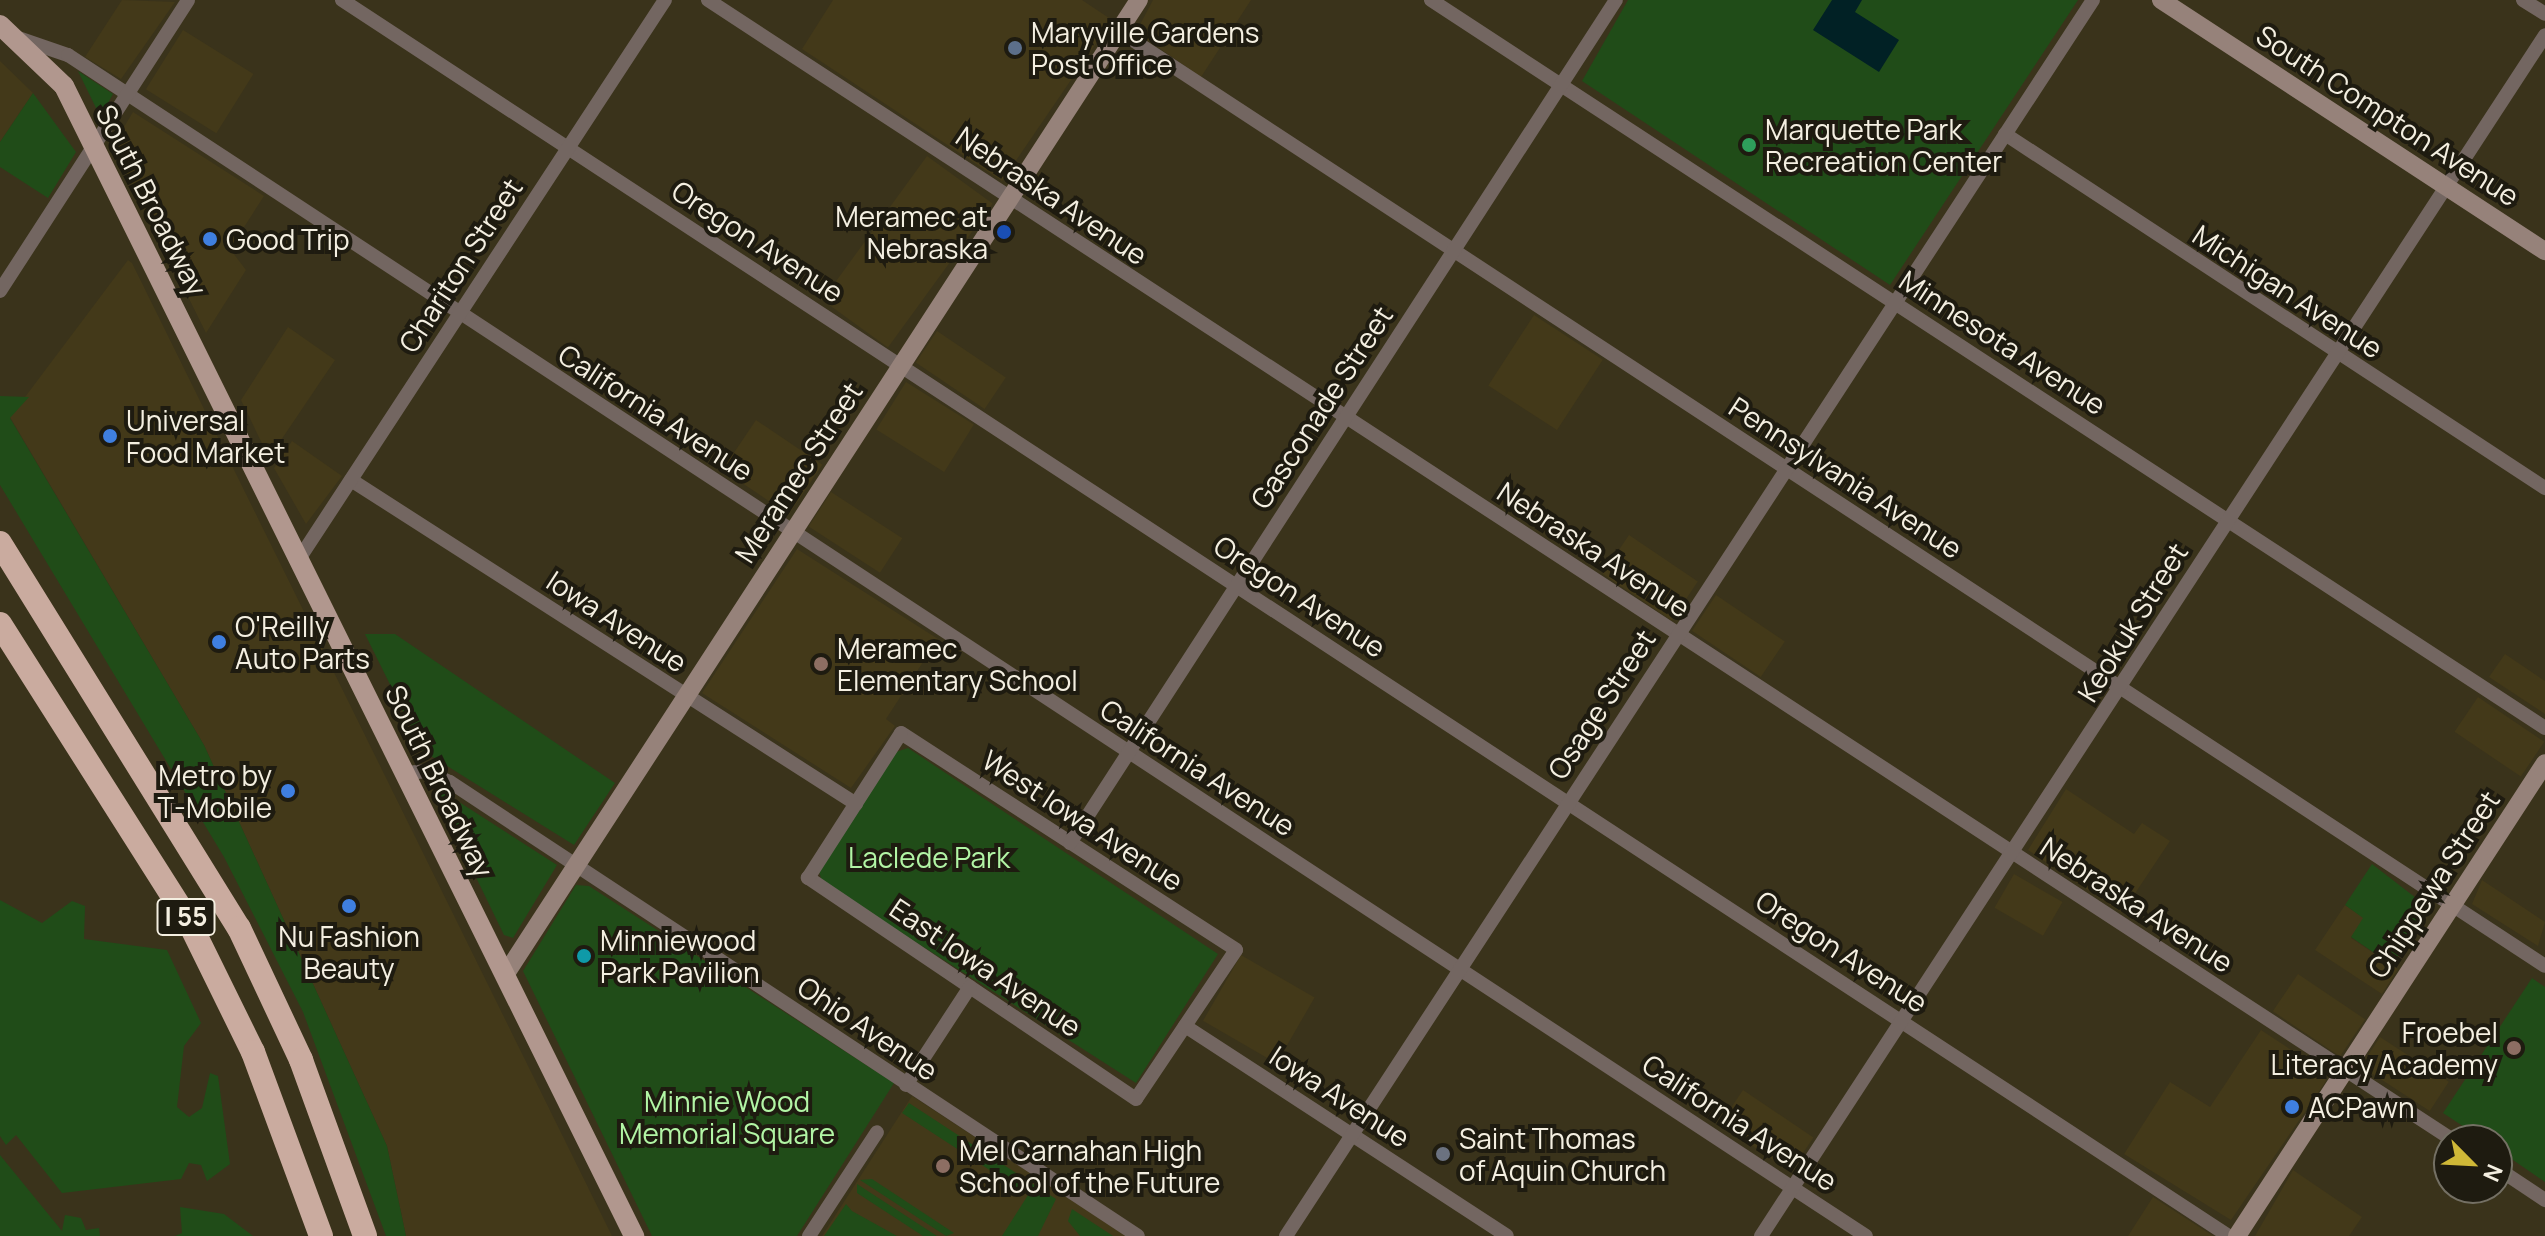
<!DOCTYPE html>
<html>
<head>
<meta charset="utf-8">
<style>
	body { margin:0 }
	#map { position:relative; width:2545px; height:1236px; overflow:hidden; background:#3a331b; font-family:Manrope,sans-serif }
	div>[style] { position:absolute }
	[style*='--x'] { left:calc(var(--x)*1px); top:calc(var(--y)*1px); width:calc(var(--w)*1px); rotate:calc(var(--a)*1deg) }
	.built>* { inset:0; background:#433919; transform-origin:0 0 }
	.green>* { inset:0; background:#204c18 }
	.water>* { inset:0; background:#012125 }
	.street>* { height:14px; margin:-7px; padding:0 7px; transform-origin:7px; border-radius:7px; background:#736661 }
	.secondary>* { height:18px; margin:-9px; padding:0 9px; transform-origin:9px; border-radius:9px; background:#96827a }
	.primary>* { height:20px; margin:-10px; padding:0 10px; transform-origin:10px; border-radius:10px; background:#b1978e }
	.highway>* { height:24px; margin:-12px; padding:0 12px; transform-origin:12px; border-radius:12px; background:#caab9f }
	.dots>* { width:22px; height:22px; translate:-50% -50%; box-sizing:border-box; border:4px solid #1e1b10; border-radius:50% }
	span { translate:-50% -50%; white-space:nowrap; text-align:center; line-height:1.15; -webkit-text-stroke:8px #1e1b10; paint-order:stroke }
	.shield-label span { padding:2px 6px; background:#1e1b10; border:2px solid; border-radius:6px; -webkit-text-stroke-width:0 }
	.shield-label { font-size:26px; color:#f4efe1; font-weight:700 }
	.poi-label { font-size:28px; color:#f4efe1 }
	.left { translate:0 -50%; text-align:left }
	.right { translate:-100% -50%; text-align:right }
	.street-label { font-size:28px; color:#f4efe1 }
	.park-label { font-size:28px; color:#b2f5a5 }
	.north { position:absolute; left:2433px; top:1124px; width:80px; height:80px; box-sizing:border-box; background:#1e1b10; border:2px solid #747064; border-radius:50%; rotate:114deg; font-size:22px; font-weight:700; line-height:32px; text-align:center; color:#f4efe1 }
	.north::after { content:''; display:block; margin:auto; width:28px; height:36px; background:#cfb837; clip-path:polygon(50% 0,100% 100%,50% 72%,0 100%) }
</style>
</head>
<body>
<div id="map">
	<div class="built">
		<i style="clip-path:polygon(122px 0,175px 2px,121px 79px,85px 57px)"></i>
		<i style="clip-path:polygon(833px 0,1082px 0,1112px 20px,1002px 181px,802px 49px)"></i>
		<i style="clip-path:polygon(1153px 0,1251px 0,1201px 77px,1136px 32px)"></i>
		<i style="left:183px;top:30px;width:83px;height:70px;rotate:32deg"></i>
		<i style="clip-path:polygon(0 61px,33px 93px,0 142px)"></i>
		<i style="clip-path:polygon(133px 112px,264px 196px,230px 249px,246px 270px,206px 333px,113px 145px)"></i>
		<i style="left:927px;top:156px;width:81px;height:178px;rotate:36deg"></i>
		<i style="clip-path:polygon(128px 260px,132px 263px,612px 1236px,406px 1236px,387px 1146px,204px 745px,10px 417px)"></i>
		<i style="left:1534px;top:315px;width:82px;height:84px;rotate:33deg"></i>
		<i style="clip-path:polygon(288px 327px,335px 360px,269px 458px,241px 400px)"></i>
		<i style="left:937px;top:331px;width:83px;height:38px;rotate:34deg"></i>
		<i style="left:906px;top:382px;width:80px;height:56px;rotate:32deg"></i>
		<i style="left:756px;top:420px;width:80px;height:60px;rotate:34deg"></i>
		<i style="clip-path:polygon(292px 441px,342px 476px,306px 524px,274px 468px)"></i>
		<i style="left:831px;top:492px;width:85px;height:41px;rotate:33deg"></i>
		<i style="left:1629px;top:535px;width:83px;height:47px;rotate:34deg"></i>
		<i style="clip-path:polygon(797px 549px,938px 639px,886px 719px,895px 726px,851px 788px,702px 693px)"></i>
		<i style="left:1716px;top:595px;width:83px;height:43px;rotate:34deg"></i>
		<i style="clip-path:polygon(2505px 654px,2545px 681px,2545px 714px,2489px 677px)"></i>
		<i style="left:2478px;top:697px;width:80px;height:42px;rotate:34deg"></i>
		<i style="clip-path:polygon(2066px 789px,2134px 834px,2142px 823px,2170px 841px,2122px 913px,2028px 850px)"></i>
		<i style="left:2014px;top:874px;width:56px;height:39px;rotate:30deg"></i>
		<i style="clip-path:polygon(2482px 880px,2545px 922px,2538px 946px,2472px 904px)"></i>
		<i style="clip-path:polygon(2345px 905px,2364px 918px,2351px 938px,2398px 969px,2382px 994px,2315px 950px)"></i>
		<i style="left:1241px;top:955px;width:85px;height:76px;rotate:30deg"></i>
		<i style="left:2298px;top:974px;width:81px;height:45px;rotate:34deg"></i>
		<i style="clip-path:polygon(2261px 1030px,2323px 1071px,2326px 1081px,2231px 1220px,2124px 1154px,2170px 1082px,2210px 1107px)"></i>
		<i style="left:2380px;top:1037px;width:82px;height:35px;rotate:33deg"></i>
		<i style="left:1743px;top:1090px;width:85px;height:41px;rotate:34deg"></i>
		<i style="clip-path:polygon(912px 1096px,1126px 1236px,822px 1236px)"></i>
		<i style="clip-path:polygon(2293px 1170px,2362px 1217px,2349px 1236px,2255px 1236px)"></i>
		<i style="clip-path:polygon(2153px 1197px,2213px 1236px,2128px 1236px)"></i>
	</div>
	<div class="green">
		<i style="clip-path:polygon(1628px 0,2078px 0,1890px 285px,1582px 81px)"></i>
		<i style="clip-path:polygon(78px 71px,113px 94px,104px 110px,96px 108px)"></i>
		<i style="clip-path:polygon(33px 93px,76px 152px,48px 198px,0 167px,0 142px)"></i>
		<i style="clip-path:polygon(0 396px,29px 397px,10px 418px,204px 745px,387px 1146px,406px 1236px,386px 1236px,303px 1012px,224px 857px,0 485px)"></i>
		<i style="clip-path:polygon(365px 634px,395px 634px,615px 783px,574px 845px,423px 751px)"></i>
		<i style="clip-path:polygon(908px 748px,1218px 954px,1136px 1083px,822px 882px,819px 871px,896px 752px)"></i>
		<i style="clip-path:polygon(442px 791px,557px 865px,513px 938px,504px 935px,438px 799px)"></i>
		<i style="clip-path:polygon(2372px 864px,2429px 908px,2392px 965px,2351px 937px,2363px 918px,2345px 905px)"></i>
		<i style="clip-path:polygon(576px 885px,589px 886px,894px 1083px,797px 1236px,652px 1236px,523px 971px)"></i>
		<i style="clip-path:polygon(0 900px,42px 923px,72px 901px,85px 906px,84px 939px,167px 950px,201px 1023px,184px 1046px,177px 1107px,189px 1117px,202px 1108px,210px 1073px,218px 1076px,230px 1164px,207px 1181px,201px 1165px,189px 1163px,181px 1179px,62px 1193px,16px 1135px,6px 1145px,0 1136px)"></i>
		<i style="clip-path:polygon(2532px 978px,2545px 987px,2545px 1182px,2497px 1149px,2497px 1140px,2484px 1140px,2443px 1113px)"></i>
		<i style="clip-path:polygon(909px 1103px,1056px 1199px,1038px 1236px,1002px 1236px,1028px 1195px,902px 1113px)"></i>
		<i style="clip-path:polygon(0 1155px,62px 1231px,65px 1215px,81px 1218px,86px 1230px,99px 1228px,100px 1236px,0 1236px)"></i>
		<i style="clip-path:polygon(872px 1179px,954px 1233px,946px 1236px,860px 1180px)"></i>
		<i style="clip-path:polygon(857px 1184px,937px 1236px,923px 1236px,857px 1193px)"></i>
		<i style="clip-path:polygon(846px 1204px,852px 1211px,897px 1236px,824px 1236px)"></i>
		<i style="clip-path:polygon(180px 1207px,224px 1214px,253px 1236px,175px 1236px,182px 1233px)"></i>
		<i style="clip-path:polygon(1072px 1209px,1113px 1236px,1080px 1236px,1068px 1221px)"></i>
	</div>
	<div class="water">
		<i style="clip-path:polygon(1832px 0,1862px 0,1855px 12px,1899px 40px,1879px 72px,1813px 30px)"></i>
	</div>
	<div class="street">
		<i style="--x:342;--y:0;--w:2256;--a:33.23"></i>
		<i style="--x:708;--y:0;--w:2084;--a:33.16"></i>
		<i style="--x:1431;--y:0;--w:1331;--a:33.16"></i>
		<i style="--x:2523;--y:0;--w:26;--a:32"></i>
		<i style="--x:1119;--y:31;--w:1705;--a:33.25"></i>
		<i style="--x:15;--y:37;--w:56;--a:18.8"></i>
		<i style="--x:68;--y:55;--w:2151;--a:33.3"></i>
		<i style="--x:2005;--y:134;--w:646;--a:33.25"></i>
		<i style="--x:0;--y:291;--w:346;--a:-57.1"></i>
		<i style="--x:351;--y:480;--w:600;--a:32.68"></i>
		<i style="--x:299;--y:559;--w:668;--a:-56.79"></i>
		<i style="--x:901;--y:733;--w:399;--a:32.9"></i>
		<i style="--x:1236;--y:950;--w:179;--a:123.9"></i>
		<i style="--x:1136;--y:1099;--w:396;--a:-146"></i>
		<i style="--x:808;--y:878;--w:172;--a:-57.3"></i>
		<i style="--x:405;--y:773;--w:21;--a:-5"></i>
		<i style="--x:426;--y:771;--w:26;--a:25"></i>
		<i style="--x:450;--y:782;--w:824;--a:33.42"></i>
		<i style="--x:1070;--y:843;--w:1004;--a:-57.07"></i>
		<i style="--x:1185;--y:1026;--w:384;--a:33.1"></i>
		<i style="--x:906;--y:1085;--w:117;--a:-56.9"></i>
		<i style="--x:2497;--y:1168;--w:58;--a:33.7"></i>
		<i style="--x:809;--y:1236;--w:124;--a:-56.8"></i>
		<i style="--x:1286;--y:1236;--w:1476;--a:-56.86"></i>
		<i style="--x:1761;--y:1236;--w:1434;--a:-56.86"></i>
	</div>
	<div class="secondary">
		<i style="--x:2161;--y:0;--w:459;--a:33.2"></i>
		<i style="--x:505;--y:975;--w:1163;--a:-56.97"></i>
		<i style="--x:2237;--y:1236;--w:564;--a:-56.93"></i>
	</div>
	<div class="primary">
		<i style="--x:0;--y:25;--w:88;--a:43.6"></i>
		<i style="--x:64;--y:86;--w:1284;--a:63.63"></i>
	</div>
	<div class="highway">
		<i style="--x:0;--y:543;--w:453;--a:58.2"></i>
		<i style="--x:239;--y:928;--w:146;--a:64.8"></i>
		<i style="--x:301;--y:1060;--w:187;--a:70"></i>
		<i style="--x:0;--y:624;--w:353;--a:57.6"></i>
		<i style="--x:189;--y:922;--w:145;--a:63.8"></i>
		<i style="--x:253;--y:1052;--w:196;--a:69.7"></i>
	</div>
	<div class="dots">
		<i style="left:1015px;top:48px;background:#5c6f8a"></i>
		<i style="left:1749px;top:145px;background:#2e9e5b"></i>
		<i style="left:1004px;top:232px;background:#1a4fb4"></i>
		<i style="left:210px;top:239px;background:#3f7fe0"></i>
		<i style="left:110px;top:436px;background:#3f7fe0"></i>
		<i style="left:219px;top:642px;background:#3f7fe0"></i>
		<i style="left:821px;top:664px;background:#8d6e63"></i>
		<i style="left:288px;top:791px;background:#3f7fe0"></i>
		<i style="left:349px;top:906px;background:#3f7fe0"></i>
		<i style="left:584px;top:956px;background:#0f9aa8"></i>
		<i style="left:2514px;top:1048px;background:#8d6e63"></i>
		<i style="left:2292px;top:1107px;background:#3f7fe0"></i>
		<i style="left:1443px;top:1154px;background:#6b7280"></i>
		<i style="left:943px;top:1166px;background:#8d6e63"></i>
	</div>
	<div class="shield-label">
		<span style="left:186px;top:917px">I 55</span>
	</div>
	<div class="poi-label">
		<span class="left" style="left:1031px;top:48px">Maryville Gardens<br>Post Office</span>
		<span class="left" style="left:1765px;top:145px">Marquette Park<br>Recreation Center</span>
		<span class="right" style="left:988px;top:232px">Meramec at<br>Nebraska</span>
		<span class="left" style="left:226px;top:239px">Good Trip</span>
		<span class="left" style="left:126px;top:436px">Universal<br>Food Market</span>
		<span class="left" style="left:235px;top:642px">O'Reilly<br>Auto Parts</span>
		<span class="left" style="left:837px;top:664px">Meramec<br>Elementary School</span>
		<span class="right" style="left:272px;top:791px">Metro by<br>T-Mobile</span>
		<span style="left:349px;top:952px">Nu Fashion<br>Beauty</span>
		<span class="left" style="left:600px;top:956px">Minniewood<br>Park Pavilion</span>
		<span class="right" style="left:2498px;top:1048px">Froebel<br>Literacy Academy</span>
		<span class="left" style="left:2308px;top:1107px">ACPawn</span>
		<span class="left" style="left:1459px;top:1154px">Saint Thomas<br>of Aquin Church</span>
		<span class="left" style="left:959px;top:1166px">Mel Carnahan High<br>School of the Future</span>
	</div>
	<div class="street-label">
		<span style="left:2388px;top:115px;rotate:33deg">South Compton Avenue</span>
		<span style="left:1052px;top:195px;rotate:34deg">Nebraska Avenue</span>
		<span style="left:152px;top:200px;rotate:63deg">South Broadway</span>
		<span style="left:758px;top:241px;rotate:33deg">Oregon Avenue</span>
		<span style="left:460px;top:265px;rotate:-57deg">Chariton Street</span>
		<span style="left:2288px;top:291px;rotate:33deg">Michigan Avenue</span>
		<span style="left:2003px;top:342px;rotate:33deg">Minnesota Avenue</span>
		<span style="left:1321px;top:407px;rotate:-57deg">Gasconade Street</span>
		<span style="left:656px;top:412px;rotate:33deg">California Avenue</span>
		<span style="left:798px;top:472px;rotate:-57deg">Meramec Street</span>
		<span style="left:1846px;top:477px;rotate:33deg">Pennsylvania Avenue</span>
		<span style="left:1594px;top:549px;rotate:33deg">Nebraska Avenue</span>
		<span style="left:1300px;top:596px;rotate:33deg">Oregon Avenue</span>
		<span style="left:617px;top:621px;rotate:33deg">Iowa Avenue</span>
		<span style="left:2132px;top:622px;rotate:-58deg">Keokuk Street</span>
		<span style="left:1601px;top:704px;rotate:-57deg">Osage Street</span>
		<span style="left:1198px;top:767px;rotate:33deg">California Avenue</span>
		<span style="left:440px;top:781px;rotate:64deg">South Broadway</span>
		<span style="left:1083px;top:820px;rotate:33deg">West Iowa Avenue</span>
		<span style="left:2433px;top:884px;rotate:-57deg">Chippewa Street</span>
		<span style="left:2137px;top:904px;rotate:33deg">Nebraska Avenue</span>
		<span style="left:1842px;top:951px;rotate:33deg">Oregon Avenue</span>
		<span style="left:986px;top:967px;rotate:34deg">East Iowa Avenue</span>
		<span style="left:868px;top:1028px;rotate:34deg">Ohio Avenue</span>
		<span style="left:1340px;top:1096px;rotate:33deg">Iowa Avenue</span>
		<span style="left:1740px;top:1122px;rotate:33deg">California Avenue</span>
	</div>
	<div class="park-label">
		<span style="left:929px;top:857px">Laclede Park</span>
		<span style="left:727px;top:1117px">Minnie Wood<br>Memorial Square</span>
	</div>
	<div class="north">N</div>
</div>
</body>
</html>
